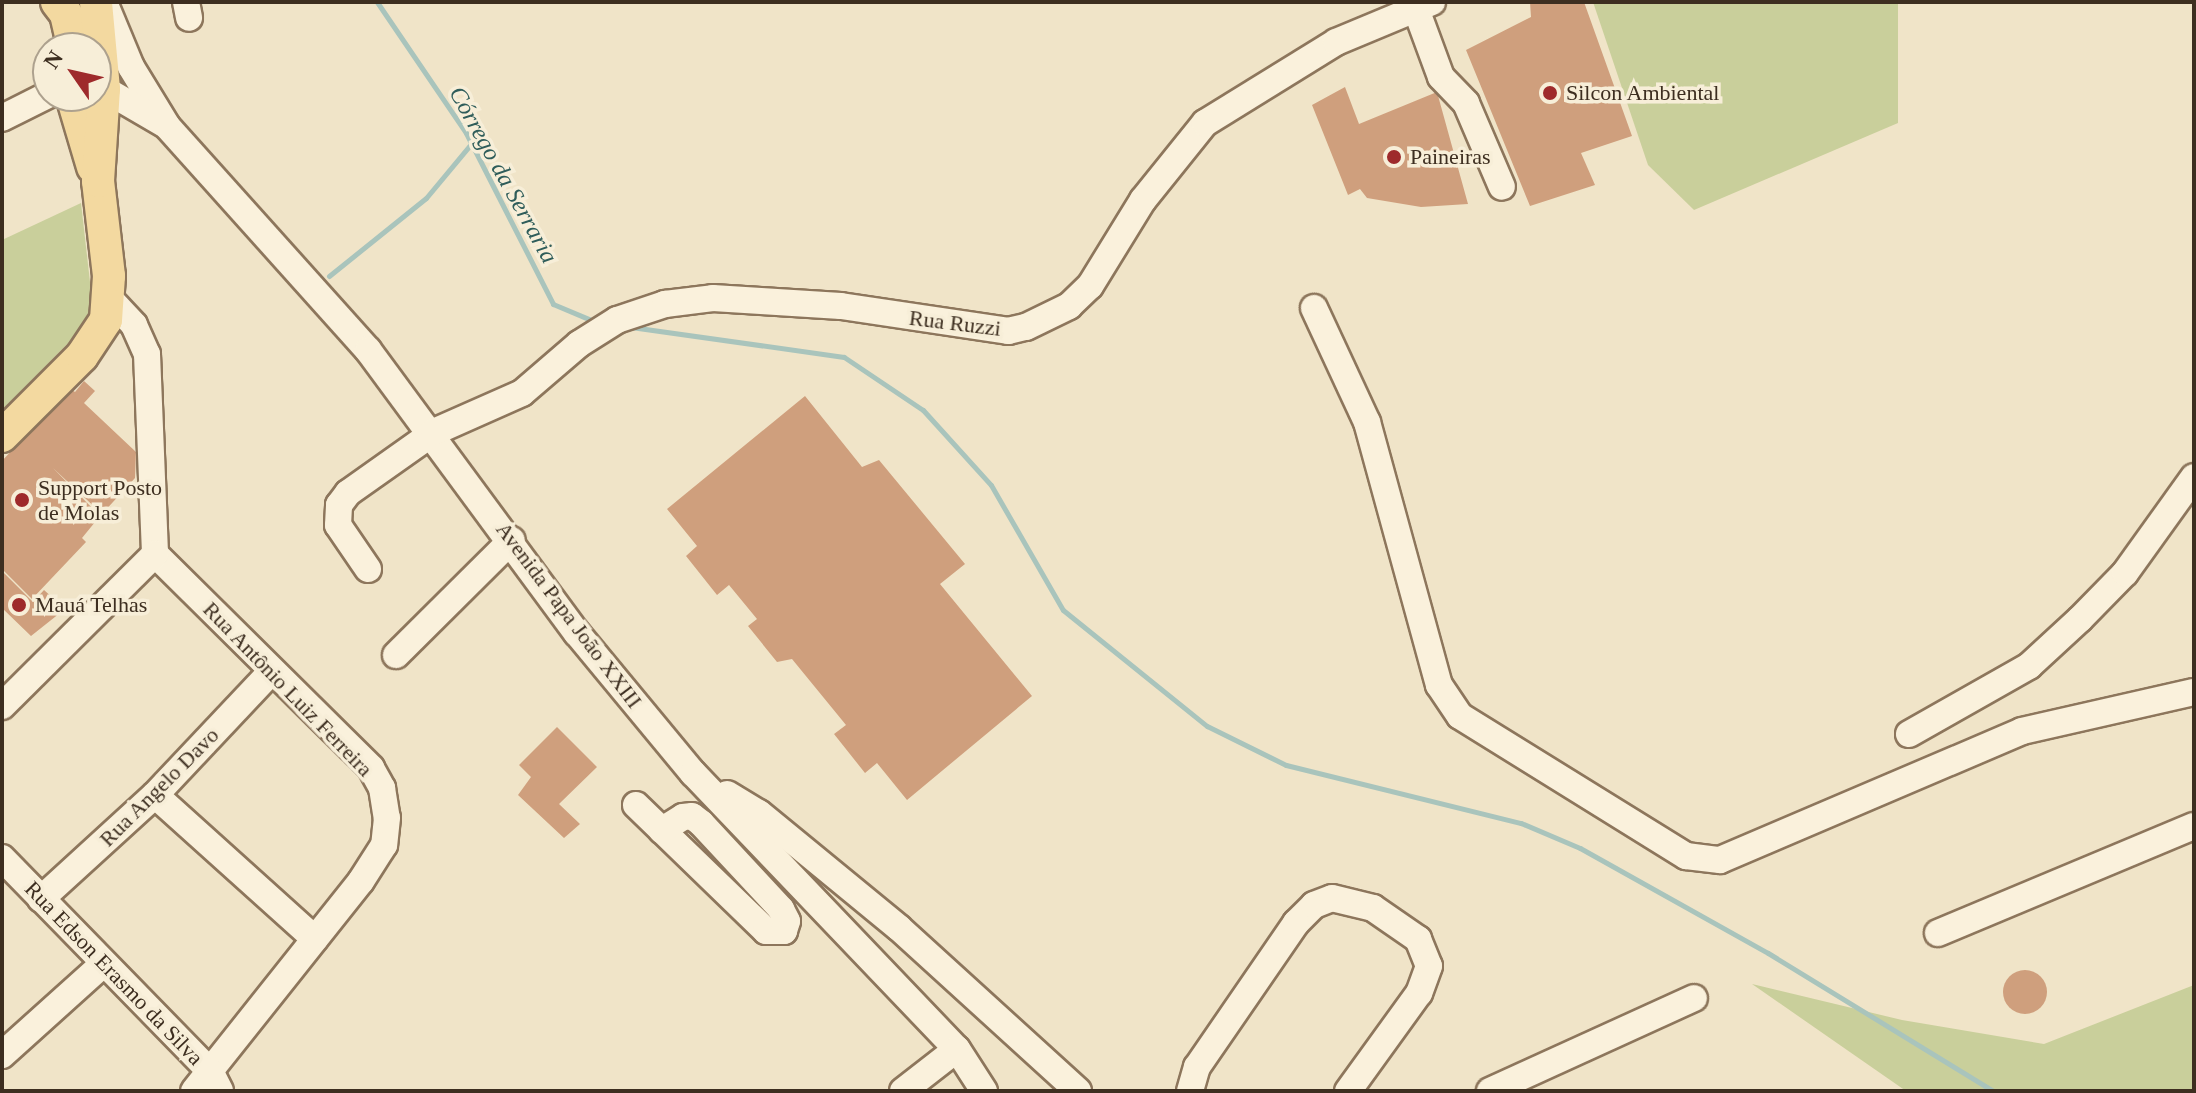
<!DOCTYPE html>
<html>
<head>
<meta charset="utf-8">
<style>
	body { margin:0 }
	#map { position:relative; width:2196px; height:1093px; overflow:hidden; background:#f0e4c8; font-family:"Times New Roman",serif }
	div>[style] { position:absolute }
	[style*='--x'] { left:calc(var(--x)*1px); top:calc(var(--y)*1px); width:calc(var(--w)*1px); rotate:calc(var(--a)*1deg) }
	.green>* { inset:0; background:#c9cf9b }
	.stream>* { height:5px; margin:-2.5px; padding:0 2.5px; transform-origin:2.5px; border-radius:2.5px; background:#a9c4bc }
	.building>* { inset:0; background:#cf9f7d }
	.round { border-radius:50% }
	.roads { filter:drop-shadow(2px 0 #8d765c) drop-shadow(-2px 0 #8d765c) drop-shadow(0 2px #8d765c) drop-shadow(0 -2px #8d765c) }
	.minor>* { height:26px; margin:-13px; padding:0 13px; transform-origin:13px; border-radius:13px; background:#faf1dc }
	.major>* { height:32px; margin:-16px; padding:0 16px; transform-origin:16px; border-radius:16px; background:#f3d9a0 }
	.dots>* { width:22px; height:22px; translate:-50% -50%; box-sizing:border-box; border:4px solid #f7eed8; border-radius:50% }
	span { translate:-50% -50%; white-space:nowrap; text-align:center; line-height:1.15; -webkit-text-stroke:7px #f7eed8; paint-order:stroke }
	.poi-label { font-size:22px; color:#3d2e20 }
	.left { translate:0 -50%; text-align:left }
	.street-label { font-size:22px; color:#3d2e20 }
	.water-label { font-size:24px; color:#2f5d5a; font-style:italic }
	.frame { position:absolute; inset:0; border:4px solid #3d2e20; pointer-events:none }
	.north { position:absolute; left:32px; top:32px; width:80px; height:80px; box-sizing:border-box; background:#f7eed8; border:2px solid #ada18e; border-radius:50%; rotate:304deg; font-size:22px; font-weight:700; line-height:32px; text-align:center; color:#3d2e20 }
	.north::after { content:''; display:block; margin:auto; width:28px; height:36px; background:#9e2a2b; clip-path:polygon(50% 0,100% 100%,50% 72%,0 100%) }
</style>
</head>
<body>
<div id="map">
	<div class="green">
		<i style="clip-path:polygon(1593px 2px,1898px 2px,1898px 123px,1694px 210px,1648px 165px)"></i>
		<i style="clip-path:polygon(81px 203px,94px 317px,2px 410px,2px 240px)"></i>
		<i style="clip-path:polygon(1752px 984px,1902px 1020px,2044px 1044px,2194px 985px,2194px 1091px,1906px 1091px)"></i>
	</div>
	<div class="stream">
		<i style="--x:377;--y:2;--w:158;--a:55.8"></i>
		<i style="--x:466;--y:133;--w:192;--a:63"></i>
		<i style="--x:553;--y:304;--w:41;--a:22.8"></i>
		<i style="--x:329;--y:276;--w:124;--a:-38.8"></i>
		<i style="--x:426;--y:198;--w:70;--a:-50.2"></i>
		<i style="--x:631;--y:327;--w:215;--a:8"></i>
		<i style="--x:844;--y:357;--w:95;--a:33.9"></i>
		<i style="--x:923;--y:410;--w:101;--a:47.8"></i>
		<i style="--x:991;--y:485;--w:144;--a:60.1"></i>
		<i style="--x:1063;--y:610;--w:185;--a:38.9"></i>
		<i style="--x:1207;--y:726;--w:88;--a:26.3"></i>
		<i style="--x:1286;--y:765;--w:242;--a:13.9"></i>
		<i style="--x:1521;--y:823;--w:64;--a:23"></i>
		<i style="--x:1580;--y:848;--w:215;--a:29.2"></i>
		<i style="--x:1768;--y:953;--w:264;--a:31.5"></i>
	</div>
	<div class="building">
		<i style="clip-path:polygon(1530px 2px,1584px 2px,1632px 136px,1581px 153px,1595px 185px,1530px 206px,1466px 50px,1531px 17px)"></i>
		<i style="clip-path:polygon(1345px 87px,1359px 124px,1437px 92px,1468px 204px,1421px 207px,1367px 198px,1360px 189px,1348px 195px,1312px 105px)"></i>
		<i style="clip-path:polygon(84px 381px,95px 391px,84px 403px,136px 452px,135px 478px,102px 514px,53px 468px,100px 516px,82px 538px,86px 542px,32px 599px,2px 569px,2px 461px,69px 388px,75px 392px)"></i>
		<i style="clip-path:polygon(805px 396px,862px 467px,879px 460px,965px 564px,940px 584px,1032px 696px,907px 800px,877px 763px,865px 773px,834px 734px,846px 725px,792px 659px,777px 662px,748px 626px,757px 619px,729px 585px,717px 595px,686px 556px,697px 546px,667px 509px)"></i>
		<i style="clip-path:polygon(2px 571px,33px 602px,44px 590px,65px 609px,31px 636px,2px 608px)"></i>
		<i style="clip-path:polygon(557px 727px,597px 767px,559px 804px,580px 824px,564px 838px,518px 795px,531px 777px,519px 765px)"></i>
		<i class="round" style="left:2003px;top:970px;width:44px;height:44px"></i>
	</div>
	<div class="roads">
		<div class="minor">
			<i style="--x:104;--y:2;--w:70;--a:67.4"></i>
			<i style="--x:131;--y:67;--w:69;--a:58.6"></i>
			<i style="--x:167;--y:126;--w:301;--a:48.1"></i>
			<i style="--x:368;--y:350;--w:352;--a:53.6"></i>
			<i style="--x:577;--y:633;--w:182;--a:50.4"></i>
			<i style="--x:693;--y:773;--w:382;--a:46.3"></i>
			<i style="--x:957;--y:1049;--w:50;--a:57.3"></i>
			<i style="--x:186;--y:2;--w:16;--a:79"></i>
			<i style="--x:1416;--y:9;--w:72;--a:69.8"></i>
			<i style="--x:1441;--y:77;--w:36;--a:46"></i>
			<i style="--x:1466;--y:103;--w:91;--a:66.8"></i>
			<i style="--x:104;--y:89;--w:69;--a:30.3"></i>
			<i style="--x:2;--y:118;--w:51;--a:-26.6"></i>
			<i style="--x:110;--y:299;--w:35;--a:47"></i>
			<i style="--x:134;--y:325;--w:32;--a:66"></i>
			<i style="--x:147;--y:354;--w:200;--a:87.7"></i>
			<i style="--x:155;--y:554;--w:304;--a:44.7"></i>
			<i style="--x:371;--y:768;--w:23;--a:61"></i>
			<i style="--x:382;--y:788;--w:30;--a:81"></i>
			<i style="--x:387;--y:818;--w:27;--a:96"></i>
			<i style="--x:384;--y:845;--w:43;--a:122.6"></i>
			<i style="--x:361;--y:881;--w:268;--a:128.5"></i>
			<i style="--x:1314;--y:308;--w:126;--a:65.1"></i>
			<i style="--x:1367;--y:422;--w:273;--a:74.7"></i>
			<i style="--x:1439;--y:685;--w:37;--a:56"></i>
			<i style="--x:1460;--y:716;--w:266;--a:31.8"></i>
			<i style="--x:1686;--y:856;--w:34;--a:7"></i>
			<i style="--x:1720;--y:860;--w:328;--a:-23.1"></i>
			<i style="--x:2022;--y:731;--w:176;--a:-12.8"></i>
			<i style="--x:368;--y:569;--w:53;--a:-124.3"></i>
			<i style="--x:338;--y:525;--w:20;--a:-87"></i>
			<i style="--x:339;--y:505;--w:15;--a:-53"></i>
			<i style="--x:348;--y:493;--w:105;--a:-35.3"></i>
			<i style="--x:434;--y:432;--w:96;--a:-23.9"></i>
			<i style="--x:522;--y:393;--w:75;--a:-40.7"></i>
			<i style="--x:579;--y:344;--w:45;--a:-32.3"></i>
			<i style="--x:617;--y:320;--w:51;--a:-18.4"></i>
			<i style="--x:665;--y:304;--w:48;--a:-7.1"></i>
			<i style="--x:713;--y:298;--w:128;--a:3.6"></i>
			<i style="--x:841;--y:306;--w:169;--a:8.5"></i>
			<i style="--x:1008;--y:331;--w:18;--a:-13"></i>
			<i style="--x:1026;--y:327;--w:48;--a:-26"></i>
			<i style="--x:1069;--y:306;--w:29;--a:-44"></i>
			<i style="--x:1090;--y:286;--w:101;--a:-58.4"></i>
			<i style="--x:1143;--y:200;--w:99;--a:-51.2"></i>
			<i style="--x:1205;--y:123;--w:154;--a:-31.7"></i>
			<i style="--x:1336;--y:42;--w:104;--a:-22.6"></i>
			<i style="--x:396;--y:655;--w:163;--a:-44.8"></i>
			<i style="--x:2;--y:706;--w:216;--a:-44.8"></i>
			<i style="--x:1909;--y:734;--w:138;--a:-29.5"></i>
			<i style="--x:2029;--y:666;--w:69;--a:-42.7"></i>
			<i style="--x:2080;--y:619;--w:64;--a:-45.6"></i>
			<i style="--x:2125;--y:573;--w:118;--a:-54.3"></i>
			<i style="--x:727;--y:794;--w:37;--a:31"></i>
			<i style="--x:759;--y:813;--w:181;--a:39.4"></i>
			<i style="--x:899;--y:928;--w:242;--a:42.3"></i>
			<i style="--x:155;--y:795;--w:215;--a:42"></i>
			<i style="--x:636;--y:805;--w:181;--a:44.1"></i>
			<i style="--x:766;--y:931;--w:18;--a:0"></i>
			<i style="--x:784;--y:931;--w:10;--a:-73"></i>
			<i style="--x:787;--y:921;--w:13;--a:-117"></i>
			<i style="--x:781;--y:909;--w:117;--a:-132.9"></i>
			<i style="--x:701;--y:823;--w:11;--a:-142"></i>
			<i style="--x:692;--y:816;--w:9;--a:174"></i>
			<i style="--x:683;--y:817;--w:25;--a:148"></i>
			<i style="--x:2;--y:858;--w:298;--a:45.7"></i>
			<i style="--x:210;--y:1071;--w:22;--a:63"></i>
			<i style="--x:41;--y:899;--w:154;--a:-42.4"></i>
			<i style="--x:155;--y:795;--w:170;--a:-46.7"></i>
			<i style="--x:1938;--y:933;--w:277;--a:-22.7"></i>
			<i style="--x:2;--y:1055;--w:137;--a:-42"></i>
			<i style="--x:903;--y:1091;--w:68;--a:-37.9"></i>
			<i style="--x:1190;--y:1091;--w:25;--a:-74"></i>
			<i style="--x:1197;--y:1067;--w:175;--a:-55.5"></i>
			<i style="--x:1296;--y:923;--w:25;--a:-45"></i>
			<i style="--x:1314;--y:905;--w:19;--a:-21"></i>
			<i style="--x:1332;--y:898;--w:42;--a:13.7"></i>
			<i style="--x:1373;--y:908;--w:55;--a:34.6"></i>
			<i style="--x:1418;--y:939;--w:29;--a:68"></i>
			<i style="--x:1429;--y:966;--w:29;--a:110"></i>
			<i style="--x:1419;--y:993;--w:121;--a:125.9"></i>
			<i style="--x:1490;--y:1091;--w:224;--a:-24.5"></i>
		</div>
		<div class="major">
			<i style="--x:57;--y:2;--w:15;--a:53"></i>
			<i style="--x:66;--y:14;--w:35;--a:77"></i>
			<i style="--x:72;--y:96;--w:74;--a:73.5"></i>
			<i style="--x:2;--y:436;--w:113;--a:-45"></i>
			<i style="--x:82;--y:356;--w:43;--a:-56.3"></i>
			<i style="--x:106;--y:320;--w:44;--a:-86.1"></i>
			<i style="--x:109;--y:276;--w:96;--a:-96.6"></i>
			<i style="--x:98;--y:181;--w:92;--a:-86.3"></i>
			<i style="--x:104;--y:89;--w:87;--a:-95.3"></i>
		</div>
	</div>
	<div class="dots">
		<i style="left:1550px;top:93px;background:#9e2a2b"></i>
		<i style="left:1394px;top:157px;background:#9e2a2b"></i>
		<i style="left:22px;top:500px;background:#9e2a2b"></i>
		<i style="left:19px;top:605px;background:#9e2a2b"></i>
	</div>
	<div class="poi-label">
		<span class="left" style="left:1566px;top:93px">Silcon Ambiental</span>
		<span class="left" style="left:1410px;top:157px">Paineiras</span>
		<span class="left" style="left:38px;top:500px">Support Posto<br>de Molas</span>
		<span class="left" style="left:35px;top:605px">Mauá Telhas</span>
	</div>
	<div class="street-label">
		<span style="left:955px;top:323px;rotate:7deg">Rua Ruzzi</span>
		<span style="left:569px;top:615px;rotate:53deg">Avenida Papa João XXIII</span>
		<span style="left:288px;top:689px;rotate:46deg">Rua Antônio Luiz Ferreira</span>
		<span style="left:159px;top:787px;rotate:-45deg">Rua Angelo Davo</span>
		<span style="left:114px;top:973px;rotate:46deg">Rua Edson Erasmo da Silva</span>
	</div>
	<div class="water-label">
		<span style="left:503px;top:175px;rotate:61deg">Córrego da Serraria</span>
	</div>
	<div class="frame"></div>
	<div class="north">N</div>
</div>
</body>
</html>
